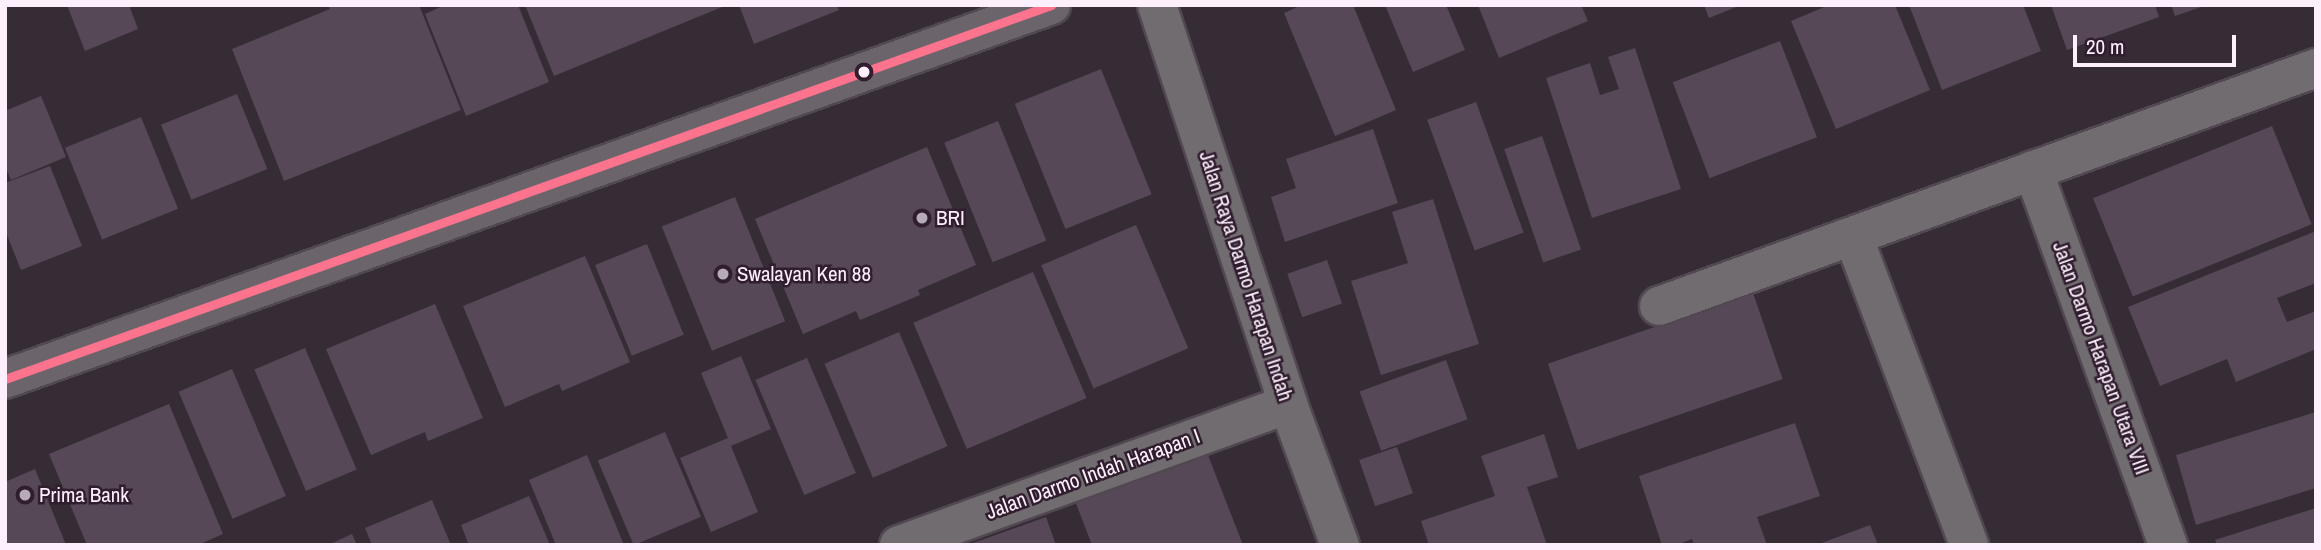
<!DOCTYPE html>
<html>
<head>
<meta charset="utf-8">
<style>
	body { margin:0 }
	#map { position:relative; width:2321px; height:550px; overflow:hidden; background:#362c36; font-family:"Archivo Narrow",sans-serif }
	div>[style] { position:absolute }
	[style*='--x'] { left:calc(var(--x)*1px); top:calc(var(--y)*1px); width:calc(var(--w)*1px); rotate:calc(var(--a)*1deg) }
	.building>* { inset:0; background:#564856; transform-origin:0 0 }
	.roads { filter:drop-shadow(2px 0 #514851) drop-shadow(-2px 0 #514851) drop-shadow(0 2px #514851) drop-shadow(0 -2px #514851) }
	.street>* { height:38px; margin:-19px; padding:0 19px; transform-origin:19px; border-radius:19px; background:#716c70 }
	.secondary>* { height:38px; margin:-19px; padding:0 19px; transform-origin:19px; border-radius:19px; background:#6b646b }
	.bus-1>* { height:9px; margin:-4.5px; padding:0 4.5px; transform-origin:4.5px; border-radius:4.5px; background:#fc738d }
	.dots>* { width:19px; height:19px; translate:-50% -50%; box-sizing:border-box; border:4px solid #301e2f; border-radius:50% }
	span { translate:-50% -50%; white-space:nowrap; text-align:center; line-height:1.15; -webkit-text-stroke:5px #301e2f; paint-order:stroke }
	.poi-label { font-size:21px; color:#fdf0fc }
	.left { translate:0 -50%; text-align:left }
	.street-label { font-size:21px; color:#fdf0fc }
	.frame { position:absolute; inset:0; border:7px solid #fdf0fc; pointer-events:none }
	.scale { position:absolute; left:2073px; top:35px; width:163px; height:32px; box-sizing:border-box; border:4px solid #fdf0fc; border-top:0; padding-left:9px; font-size:21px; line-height:24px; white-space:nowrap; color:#fdf0fc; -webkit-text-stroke:5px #301e2f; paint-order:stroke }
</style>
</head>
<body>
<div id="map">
	<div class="building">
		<i style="clip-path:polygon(67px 5px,129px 5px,138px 29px,85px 51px)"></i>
		<i style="clip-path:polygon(328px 5px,419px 5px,461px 110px,284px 181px,232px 49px,330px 9px)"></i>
		<i style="clip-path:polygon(445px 5px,518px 5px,549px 82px,466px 116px,425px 14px)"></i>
		<i style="clip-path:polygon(525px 5px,727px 5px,554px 76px)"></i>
		<i style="clip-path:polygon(739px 5px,837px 5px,839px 10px,754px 44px)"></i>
		<i style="clip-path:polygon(1302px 5px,1353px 5px,1396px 110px,1335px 136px,1284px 13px)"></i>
		<i style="clip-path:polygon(1385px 5px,1446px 5px,1465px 50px,1413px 72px)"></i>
		<i style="clip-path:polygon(1478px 5px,1581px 5px,1588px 21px,1499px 58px)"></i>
		<i style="clip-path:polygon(1704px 5px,1741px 5px,1709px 18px)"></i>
		<i style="clip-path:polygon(1829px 5px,1895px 5px,1930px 90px,1836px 129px,1791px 21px)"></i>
		<i style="clip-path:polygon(1909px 5px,2023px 5px,2041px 51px,1942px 90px)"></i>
		<i style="clip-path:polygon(2051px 5px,2155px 5px,2159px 17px,2067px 50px)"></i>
		<i style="clip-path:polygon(2171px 5px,2204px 5px,2204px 6px,2175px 16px)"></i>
		<i style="left:1780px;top:41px;width:103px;height:115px;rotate:69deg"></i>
		<i style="clip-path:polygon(1635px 48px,1681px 189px,1592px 218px,1546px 78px,1590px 63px,1600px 95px,1619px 89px,1608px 57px)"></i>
		<i style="left:1101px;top:69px;width:135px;height:93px;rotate:68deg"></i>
		<i style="left:237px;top:94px;width:81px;height:82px;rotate:68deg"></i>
		<i style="clip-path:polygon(41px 96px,66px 157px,11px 180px,5px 166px,5px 111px)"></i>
		<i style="left:1476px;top:102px;width:139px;height:52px;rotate:70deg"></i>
		<i style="left:141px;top:117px;width:99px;height:82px;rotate:68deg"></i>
		<i style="left:998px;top:121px;width:129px;height:58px;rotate:68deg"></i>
		<i style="left:2272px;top:126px;width:106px;height:193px;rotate:68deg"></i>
		<i style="clip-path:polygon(1373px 129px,1398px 203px,1285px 242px,1271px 197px,1296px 188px,1286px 159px)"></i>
		<i style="left:1542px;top:136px;width:120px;height:40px;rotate:71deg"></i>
		<i style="clip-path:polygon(927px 147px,976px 265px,918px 290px,920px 295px,860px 320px,856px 311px,803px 334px,755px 219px)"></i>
		<i style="clip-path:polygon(50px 166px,82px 246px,21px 270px,5px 230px,5px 183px)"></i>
		<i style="left:735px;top:197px;width:134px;height:79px;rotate:68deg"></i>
		<i style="clip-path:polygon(1433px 199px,1479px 344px,1381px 375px,1351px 281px,1408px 263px,1392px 212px)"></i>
		<i style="left:1136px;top:225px;width:134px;height:103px;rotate:67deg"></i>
		<i style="clip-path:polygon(2316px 231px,2316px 283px,2277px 298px,2287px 322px,2316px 311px,2316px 349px,2236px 382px,2227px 359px,2160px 386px,2128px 307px)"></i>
		<i style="left:647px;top:244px;width:98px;height:56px;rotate:68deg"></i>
		<i style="clip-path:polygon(585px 256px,630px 362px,562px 391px,559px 384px,505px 407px,463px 306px)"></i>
		<i style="left:1327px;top:260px;width:46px;height:42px;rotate:71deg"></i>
		<i style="left:1033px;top:272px;width:137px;height:130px;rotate:67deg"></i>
		<i style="left:1753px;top:293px;width:91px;height:217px;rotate:71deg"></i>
		<i style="clip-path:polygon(435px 304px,483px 418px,428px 441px,425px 432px,371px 455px,326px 349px)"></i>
		<i style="left:899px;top:332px;width:124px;height:81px;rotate:67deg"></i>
		<i style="left:305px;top:348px;width:132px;height:55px;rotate:67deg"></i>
		<i style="clip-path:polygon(741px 356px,771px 429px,731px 446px,758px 512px,711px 532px,680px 458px,728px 438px,701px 373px)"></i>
		<i style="left:807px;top:358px;width:125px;height:56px;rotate:67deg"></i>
		<i style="left:1446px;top:360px;width:63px;height:92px;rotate:70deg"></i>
		<i style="left:232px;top:369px;width:138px;height:58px;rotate:67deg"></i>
		<i style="clip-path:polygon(169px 404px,223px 534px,198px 545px,87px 545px,49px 454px)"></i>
		<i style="clip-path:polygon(2316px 412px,2316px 488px,2196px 525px,2176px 455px)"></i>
		<i style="clip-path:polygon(1795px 423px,1820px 496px,1757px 517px,1767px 545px,1694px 545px,1692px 539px,1676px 545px,1662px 545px,1639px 476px)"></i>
		<i style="left:665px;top:432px;width:92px;height:73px;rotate:67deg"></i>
		<i style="clip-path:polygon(1544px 434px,1558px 477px,1527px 487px,1547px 545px,1429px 545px,1421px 521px,1495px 496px,1481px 456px)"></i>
		<i style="left:1397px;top:447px;width:49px;height:40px;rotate:71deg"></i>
		<i style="clip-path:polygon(1206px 450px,1243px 545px,1092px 545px,1075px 501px)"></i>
		<i style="clip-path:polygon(587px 455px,624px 545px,556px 545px,529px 480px)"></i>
		<i style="clip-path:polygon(35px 469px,51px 508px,66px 545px,5px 545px,5px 482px)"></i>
		<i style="clip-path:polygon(529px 496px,550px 545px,469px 545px,461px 525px)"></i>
		<i style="clip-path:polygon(432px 500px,451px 545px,372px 545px,365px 528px)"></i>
		<i style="clip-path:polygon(2316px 508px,2316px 545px,2217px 545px,2215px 540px)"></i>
		<i style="clip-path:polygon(1046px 517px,1056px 545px,970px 545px,970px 544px)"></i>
		<i style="clip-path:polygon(1870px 525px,1878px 545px,1819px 545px,1819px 544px)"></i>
		<i style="clip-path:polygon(352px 534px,357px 545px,328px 545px)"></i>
	</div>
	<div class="roads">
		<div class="street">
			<i style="--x:1157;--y:5;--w:420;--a:71.8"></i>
			<i style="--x:1288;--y:404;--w:150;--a:69.8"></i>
			<i style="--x:2033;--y:170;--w:399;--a:70.2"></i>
			<i style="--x:1853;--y:236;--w:330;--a:69.4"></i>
			<i style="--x:1659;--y:306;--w:699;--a:-19.91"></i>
			<i style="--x:899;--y:545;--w:414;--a:-19.9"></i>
		</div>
		<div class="secondary">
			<i style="--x:5;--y:379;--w:1111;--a:-19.67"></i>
		</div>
	</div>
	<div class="bus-1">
		<i style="--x:5;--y:379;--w:1111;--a:-19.67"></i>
	</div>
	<div class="dots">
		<i style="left:864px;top:72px;background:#fdf0fc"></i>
		<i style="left:922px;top:218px;background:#b7abb7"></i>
		<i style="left:723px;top:274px;background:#b7abb7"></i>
		<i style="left:25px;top:495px;background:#b7abb7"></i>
	</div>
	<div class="poi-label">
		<span class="left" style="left:936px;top:218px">BRI</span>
		<span class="left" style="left:737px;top:274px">Swalayan Ken 88</span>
		<span class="left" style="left:39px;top:495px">Prima Bank</span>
	</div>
	<div class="street-label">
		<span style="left:1246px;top:276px;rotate:72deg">Jalan Raya Darmo Harapan Indah</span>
		<span style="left:2101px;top:358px;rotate:70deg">Jalan Darmo Harapan Utara VIII</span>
		<span style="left:1093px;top:474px;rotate:-20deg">Jalan Darmo Indah Harapan I</span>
	</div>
	<div class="frame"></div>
	<div class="scale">20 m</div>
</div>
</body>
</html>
